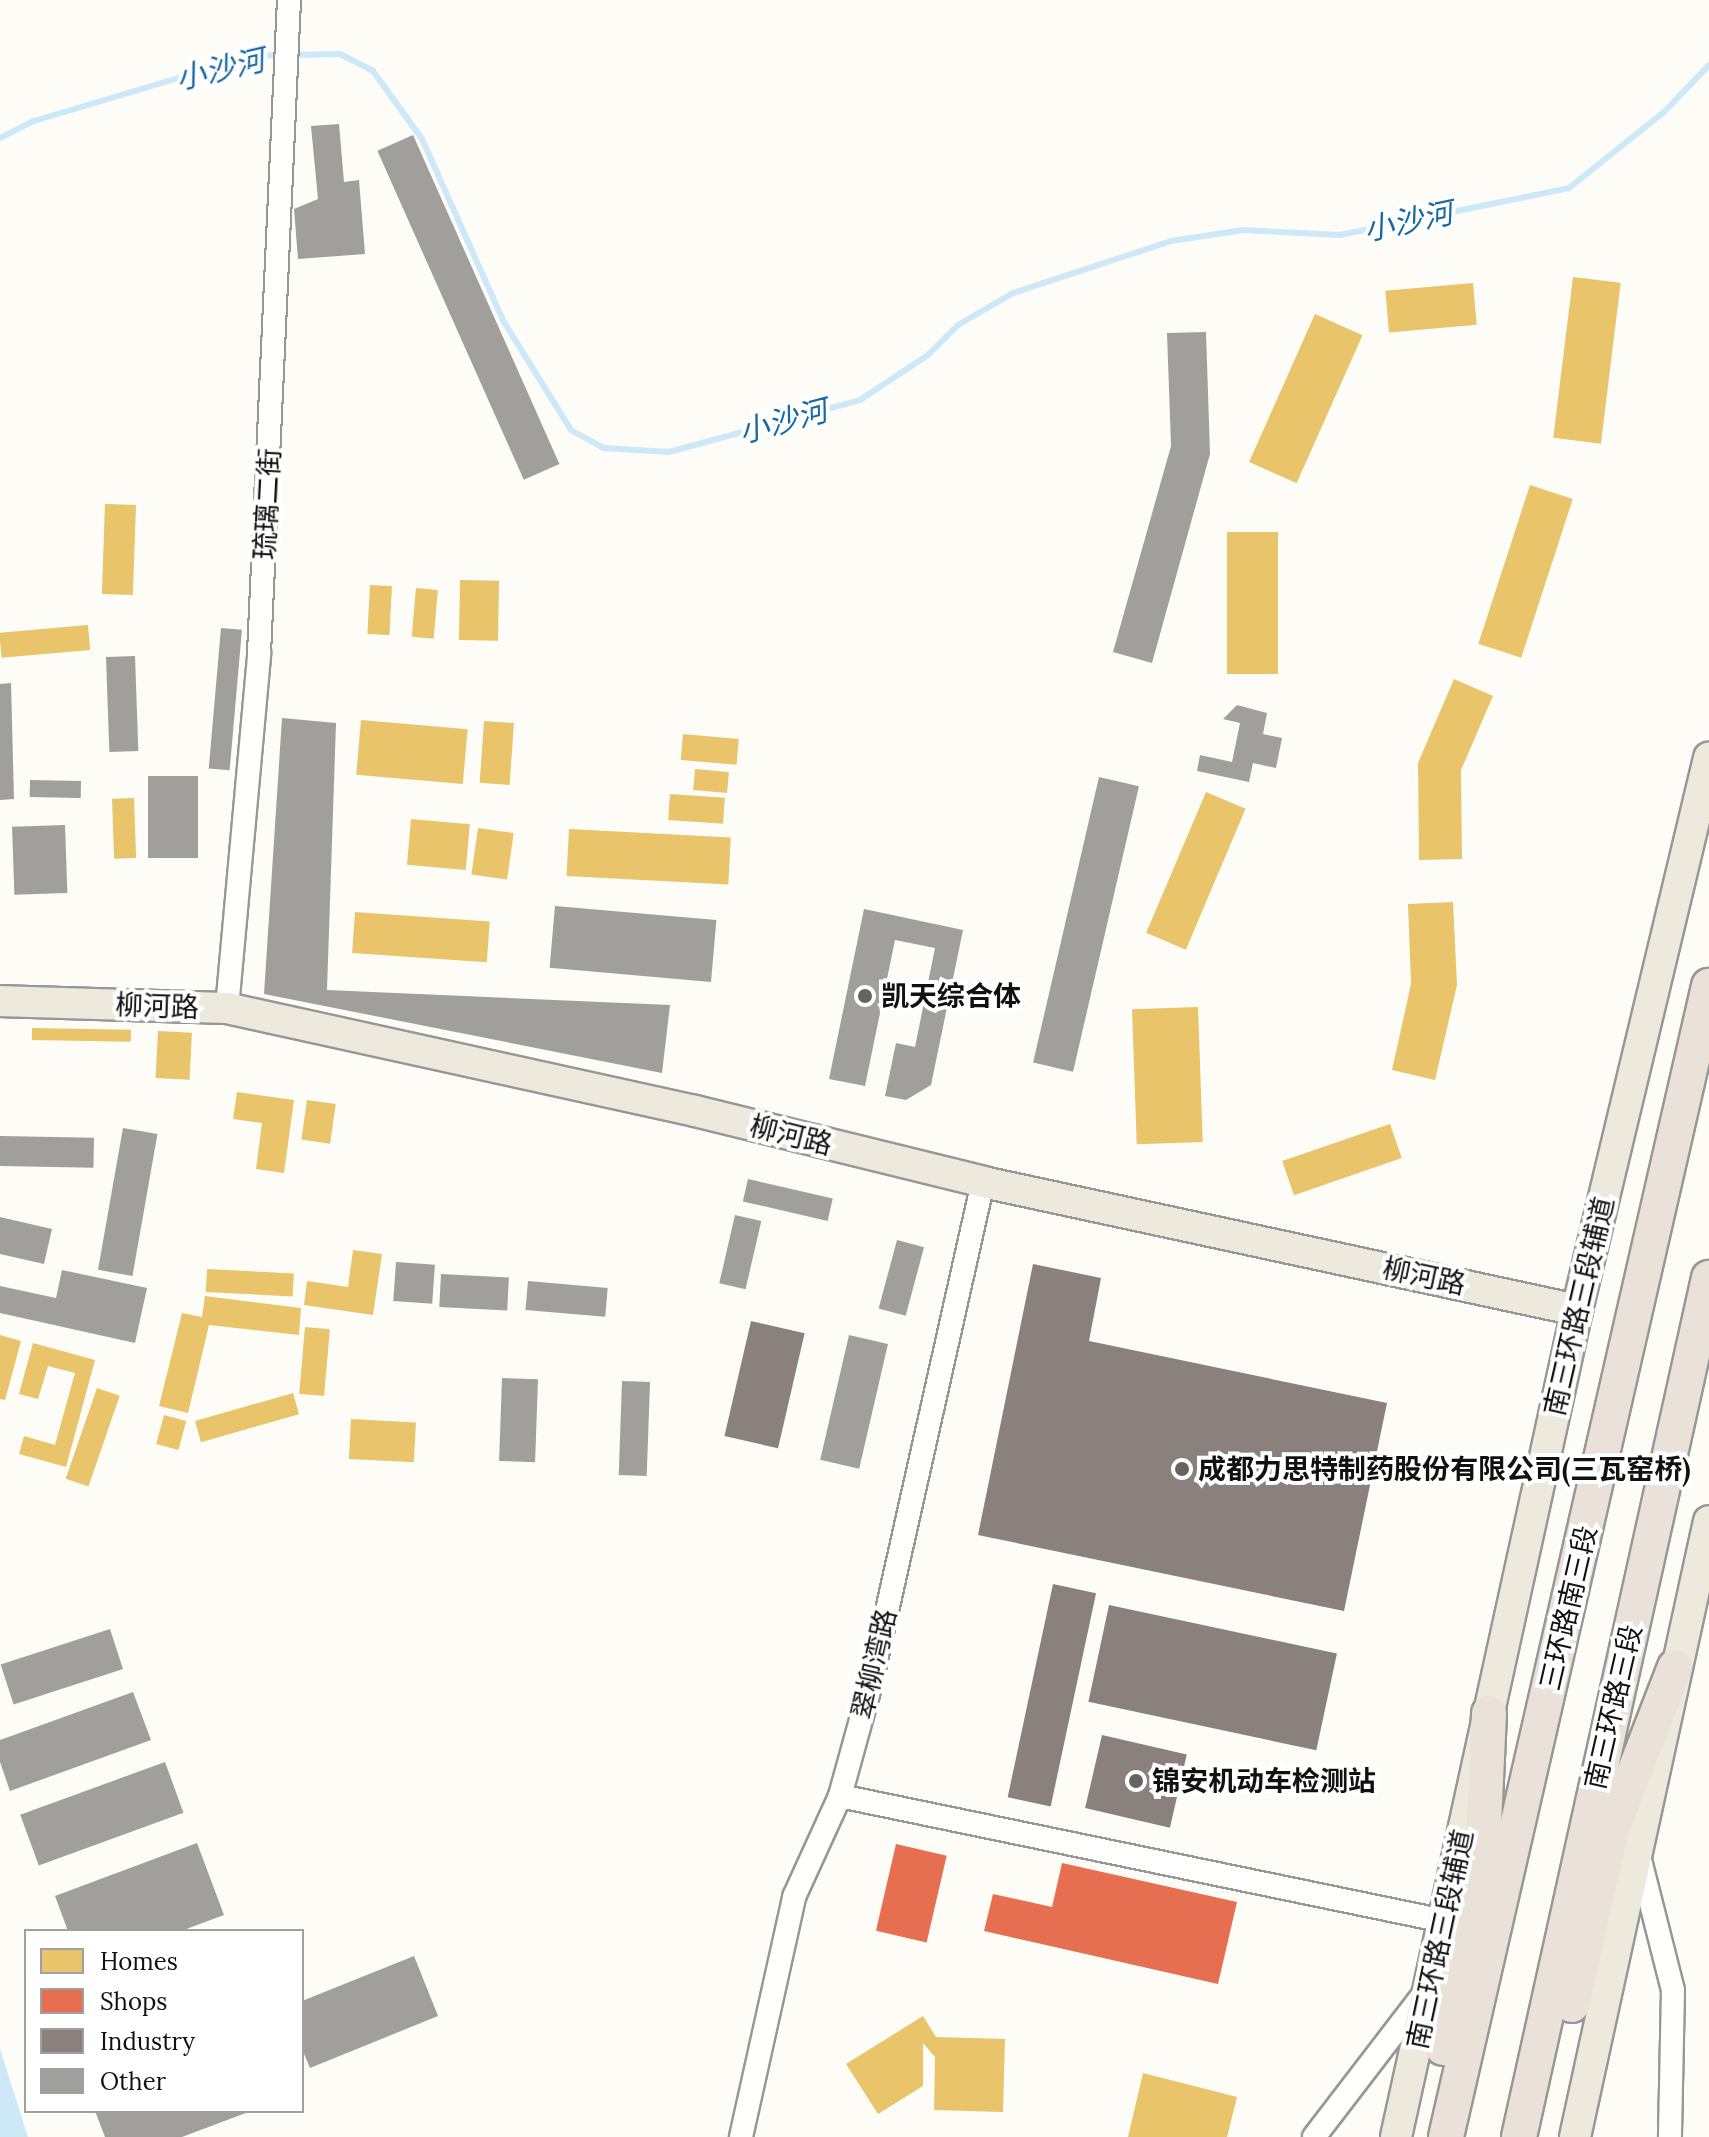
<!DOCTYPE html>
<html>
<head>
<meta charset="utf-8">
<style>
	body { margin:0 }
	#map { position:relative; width:1709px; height:2137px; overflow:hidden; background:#fdfcf7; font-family:Lora,"Noto Sans SC",serif }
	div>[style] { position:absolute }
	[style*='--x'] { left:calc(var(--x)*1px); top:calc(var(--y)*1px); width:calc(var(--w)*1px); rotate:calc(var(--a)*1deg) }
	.water>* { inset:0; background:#cde8f7 }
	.homes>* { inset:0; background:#e9c46a; transform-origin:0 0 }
	.shops>* { inset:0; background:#e76f51; transform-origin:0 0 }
	.industry>* { inset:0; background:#8a817c; transform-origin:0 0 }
	.stream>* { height:6px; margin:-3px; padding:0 3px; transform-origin:3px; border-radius:3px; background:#cde8f7 }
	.building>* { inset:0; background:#a19f9c; transform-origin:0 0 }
	.roads { filter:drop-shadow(2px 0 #979795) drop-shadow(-2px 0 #979795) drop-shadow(0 2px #979795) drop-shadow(0 -2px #979795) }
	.minor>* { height:22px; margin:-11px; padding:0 11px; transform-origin:11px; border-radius:11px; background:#fffffe }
	.major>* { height:30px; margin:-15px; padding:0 15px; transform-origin:15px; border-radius:15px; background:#ede9dc }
	.highway>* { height:34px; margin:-17px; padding:0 17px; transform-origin:17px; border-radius:17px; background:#eae1d8 }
	.dots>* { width:22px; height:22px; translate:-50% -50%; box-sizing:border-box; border:4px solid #fff; border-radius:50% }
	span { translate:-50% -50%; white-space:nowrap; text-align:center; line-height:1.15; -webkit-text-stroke:8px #fff; paint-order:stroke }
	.street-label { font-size:28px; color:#111 }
	.poi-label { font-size:28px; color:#111; font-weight:700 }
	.left { translate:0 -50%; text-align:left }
	.water-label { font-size:30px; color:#1768a6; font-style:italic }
	.legend { position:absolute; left:24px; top:1929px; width:280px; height:184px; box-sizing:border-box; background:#fff; border:2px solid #a0a0a0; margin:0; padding:10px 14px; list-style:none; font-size:24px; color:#111 }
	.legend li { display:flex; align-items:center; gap:16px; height:40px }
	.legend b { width:40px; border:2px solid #a0a0a0 }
</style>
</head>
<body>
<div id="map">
	<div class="water">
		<i style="clip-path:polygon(0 2048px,7px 2071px,28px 2137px,0 2137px)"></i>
	</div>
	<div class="homes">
		<i style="left:1573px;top:277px;width:48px;height:162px;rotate:7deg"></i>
		<i style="left:1473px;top:283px;width:42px;height:88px;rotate:85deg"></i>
		<i style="left:1315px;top:314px;width:52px;height:162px;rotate:24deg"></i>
		<i style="left:1530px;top:485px;width:45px;height:167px;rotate:18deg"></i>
		<i style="left:105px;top:504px;width:31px;height:90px;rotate:2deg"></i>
		<i style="left:1227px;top:532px;width:51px;height:142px"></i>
		<i style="left:460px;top:580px;width:39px;height:60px;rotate:1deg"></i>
		<i style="left:370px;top:585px;width:22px;height:49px;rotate:3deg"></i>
		<i style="left:416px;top:588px;width:22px;height:49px;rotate:5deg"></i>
		<i style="left:88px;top:625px;width:25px;height:89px;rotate:85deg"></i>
		<i style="clip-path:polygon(1454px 679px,1493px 696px,1461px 770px,1462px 859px,1419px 860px,1418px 763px)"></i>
		<i style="left:361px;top:720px;width:107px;height:55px;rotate:5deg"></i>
		<i style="left:484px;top:721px;width:30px;height:62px;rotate:4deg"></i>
		<i style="left:683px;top:734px;width:56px;height:26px;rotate:5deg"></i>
		<i style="left:695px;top:769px;width:34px;height:21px;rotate:5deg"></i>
		<i style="left:1206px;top:792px;width:43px;height:153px;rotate:23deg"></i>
		<i style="left:670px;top:794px;width:55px;height:26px;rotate:4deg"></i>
		<i style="left:134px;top:798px;width:60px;height:22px;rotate:88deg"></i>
		<i style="left:411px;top:819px;width:59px;height:46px;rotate:5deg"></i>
		<i style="left:478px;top:828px;width:36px;height:47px;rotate:8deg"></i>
		<i style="left:569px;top:829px;width:162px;height:47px;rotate:3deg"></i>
		<i style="clip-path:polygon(1453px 902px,1457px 985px,1435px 1080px,1392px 1070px,1411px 984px,1408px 904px)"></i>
		<i style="left:355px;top:912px;width:135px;height:41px;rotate:4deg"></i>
		<i style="left:1198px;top:1007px;width:135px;height:66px;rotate:88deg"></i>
		<i style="left:32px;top:1028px;width:99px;height:12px;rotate:1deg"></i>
		<i style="left:158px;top:1031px;width:34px;height:47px;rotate:3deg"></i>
		<i style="clip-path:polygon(237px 1092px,294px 1100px,284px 1173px,256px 1169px,262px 1123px,233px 1119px)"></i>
		<i style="left:307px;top:1100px;width:29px;height:40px;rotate:8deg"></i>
		<i style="left:1390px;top:1124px;width:36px;height:114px;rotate:71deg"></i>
		<i style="clip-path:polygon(353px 1250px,382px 1254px,373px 1315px,304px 1305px,307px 1281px,348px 1287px)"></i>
		<i style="left:207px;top:1269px;width:87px;height:23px;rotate:3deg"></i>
		<i style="clip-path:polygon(205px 1296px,301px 1308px,299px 1335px,209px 1325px,188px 1413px,159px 1406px,182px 1313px,202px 1317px)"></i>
		<i style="left:305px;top:1327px;width:25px;height:67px;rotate:5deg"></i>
		<i style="clip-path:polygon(0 1335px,21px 1341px,5px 1400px,0 1399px)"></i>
		<i style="clip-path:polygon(33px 1343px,95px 1360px,66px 1467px,19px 1454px,24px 1436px,55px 1445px,75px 1373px,48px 1366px,38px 1399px,19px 1394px)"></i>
		<i style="left:97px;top:1388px;width:24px;height:96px;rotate:19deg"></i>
		<i style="left:293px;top:1393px;width:22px;height:102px;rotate:74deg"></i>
		<i style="left:164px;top:1415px;width:23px;height:30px;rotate:15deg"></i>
		<i style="left:351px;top:1419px;width:65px;height:40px;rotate:3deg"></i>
		<i style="clip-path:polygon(923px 2016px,936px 2037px,1005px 2039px,1003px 2112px,934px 2110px,935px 2057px,923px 2043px,923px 2086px,878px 2114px,846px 2064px)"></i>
		<i style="clip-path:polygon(1143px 2073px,1237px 2097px,1227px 2137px,1128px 2137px)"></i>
	</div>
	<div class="shops">
		<i style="left:896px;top:1844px;width:52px;height:89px;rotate:13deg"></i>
		<i style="clip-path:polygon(1062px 1863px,1237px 1902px,1218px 1984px,984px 1931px,993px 1894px,1052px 1907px)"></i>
	</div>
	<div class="industry">
		<i style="clip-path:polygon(1033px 1264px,1101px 1278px,1089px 1341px,1387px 1403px,1344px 1611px,978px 1535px)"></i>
		<i style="left:751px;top:1321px;width:55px;height:118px;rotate:13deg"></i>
		<i style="left:1053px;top:1584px;width:44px;height:218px;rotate:12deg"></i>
		<i style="left:1109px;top:1605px;width:233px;height:99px;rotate:12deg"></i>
		<i style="left:1102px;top:1735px;width:87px;height:75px;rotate:13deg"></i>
	</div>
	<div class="stream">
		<i style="--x:293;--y:55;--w:47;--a:-1.2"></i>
		<i style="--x:340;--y:54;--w:37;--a:27"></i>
		<i style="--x:373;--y:71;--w:84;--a:54.2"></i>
		<i style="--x:422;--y:139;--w:201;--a:65.9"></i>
		<i style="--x:504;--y:322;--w:127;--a:58.2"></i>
		<i style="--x:571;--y:430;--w:37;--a:29"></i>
		<i style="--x:603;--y:448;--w:66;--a:3.5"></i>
		<i style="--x:669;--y:452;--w:198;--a:-15.2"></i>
		<i style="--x:860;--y:400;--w:82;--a:-33.5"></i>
		<i style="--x:928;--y:355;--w:42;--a:-45"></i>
		<i style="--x:958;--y:325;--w:64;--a:-30.2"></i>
		<i style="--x:1013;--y:293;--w:166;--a:-18.2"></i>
		<i style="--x:1171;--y:241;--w:73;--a:-8.7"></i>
		<i style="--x:1243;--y:230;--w:97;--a:3"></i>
		<i style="--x:1340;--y:235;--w:234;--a:-11.6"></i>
		<i style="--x:1569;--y:188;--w:122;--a:-38.7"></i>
		<i style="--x:1664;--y:112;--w:65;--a:-46.2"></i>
		<i style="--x:0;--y:138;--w:38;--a:-27"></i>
		<i style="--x:34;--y:121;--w:227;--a:-16.6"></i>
		<i style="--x:252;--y:56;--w:30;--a:-2"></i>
	</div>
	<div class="building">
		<i style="clip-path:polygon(339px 124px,344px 182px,359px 180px,365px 254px,298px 259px,294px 209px,318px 199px,311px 126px)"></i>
		<i style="left:413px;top:135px;width:360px;height:39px;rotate:66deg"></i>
		<i style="clip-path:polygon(1206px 332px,1210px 454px,1152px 663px,1113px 652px,1171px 446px,1167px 333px)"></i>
		<i style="left:221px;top:628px;width:21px;height:141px;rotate:5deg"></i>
		<i style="left:135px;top:656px;width:95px;height:29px;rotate:88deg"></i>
		<i style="clip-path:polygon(11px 683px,14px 799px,0 800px,0 684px)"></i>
		<i style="clip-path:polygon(1237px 705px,1267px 713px,1263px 734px,1282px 738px,1276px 768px,1253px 763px,1249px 782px,1197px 771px,1200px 755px,1232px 762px,1240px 723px,1223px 719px)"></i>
		<i style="clip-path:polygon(282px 718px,336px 723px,327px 990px,670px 1005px,662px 1073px,264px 994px)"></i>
		<i style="left:148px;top:776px;width:50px;height:82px"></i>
		<i style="left:1099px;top:777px;width:41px;height:293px;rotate:13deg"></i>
		<i style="left:30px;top:780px;width:51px;height:17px;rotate:1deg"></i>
		<i style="left:65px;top:825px;width:68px;height:53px;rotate:88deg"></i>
		<i style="left:555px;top:906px;width:162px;height:62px;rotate:5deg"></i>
		<i style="clip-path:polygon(864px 909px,963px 930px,931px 1085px,906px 1100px,885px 1096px,896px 1043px,915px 1047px,935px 948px,895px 940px,865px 1086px,829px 1079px)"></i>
		<i style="left:123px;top:1128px;width:35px;height:144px;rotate:10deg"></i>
		<i style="left:0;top:1136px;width:94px;height:30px;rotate:1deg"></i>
		<i style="left:748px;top:1179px;width:87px;height:23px;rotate:13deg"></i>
		<i style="left:735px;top:1215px;width:27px;height:70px;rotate:13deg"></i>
		<i style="clip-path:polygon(0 1217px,52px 1229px,44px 1264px,0 1254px)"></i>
		<i style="left:897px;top:1240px;width:28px;height:71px;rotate:15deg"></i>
		<i style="left:396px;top:1262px;width:39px;height:39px;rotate:4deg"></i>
		<i style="clip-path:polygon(62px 1270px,147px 1288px,135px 1343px,0 1313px,0 1286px,56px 1298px)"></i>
		<i style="left:441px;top:1274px;width:68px;height:33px;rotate:3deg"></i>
		<i style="left:528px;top:1281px;width:80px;height:29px;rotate:5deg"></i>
		<i style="left:849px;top:1335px;width:40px;height:128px;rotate:13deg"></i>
		<i style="left:502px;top:1378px;width:36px;height:83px;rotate:2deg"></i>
		<i style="left:622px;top:1381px;width:28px;height:94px;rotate:2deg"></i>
		<i style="left:110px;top:1629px;width:42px;height:115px;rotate:72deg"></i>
		<i style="clip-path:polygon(133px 1692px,151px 1740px,10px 1791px,0 1762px,0 1740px)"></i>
		<i style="left:165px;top:1762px;width:54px;height:154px;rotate:70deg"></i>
		<i style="clip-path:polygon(197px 1843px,224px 1915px,181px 1931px,68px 1931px,55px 1896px)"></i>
		<i style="clip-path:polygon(414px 1956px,438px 2016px,310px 2068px,302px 2049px,302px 2001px)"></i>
		<i style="clip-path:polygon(95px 2111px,251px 2111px,182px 2137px,105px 2137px)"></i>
	</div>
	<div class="roads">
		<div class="minor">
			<i style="--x:227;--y:1008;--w:356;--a:-84.8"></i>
			<i style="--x:259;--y:653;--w:654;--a:-87.37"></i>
			<i style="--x:840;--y:1796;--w:617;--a:11.69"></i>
			<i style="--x:1638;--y:1852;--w:142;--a:75.8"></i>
			<i style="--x:1673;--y:1990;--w:147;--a:91.2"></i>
			<i style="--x:741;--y:2137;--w:246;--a:-77.5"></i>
			<i style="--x:794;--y:1897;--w:111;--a:-65.5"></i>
			<i style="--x:840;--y:1796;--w:109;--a:-74.6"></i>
			<i style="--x:869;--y:1691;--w:522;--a:-77.38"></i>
			<i style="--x:1314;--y:2137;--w:179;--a:-52.5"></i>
		</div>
		<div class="major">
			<i style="--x:0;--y:1001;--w:227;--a:1.8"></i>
			<i style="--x:227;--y:1008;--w:479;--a:12.4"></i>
			<i style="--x:695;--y:1111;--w:297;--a:13.8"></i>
			<i style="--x:983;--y:1182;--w:608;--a:12.16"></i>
			<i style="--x:1396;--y:2137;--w:847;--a:-77.65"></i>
			<i style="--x:1577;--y:1310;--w:568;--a:-76.55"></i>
			<i style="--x:1575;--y:2137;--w:630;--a:-77.73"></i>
		</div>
		<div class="highway">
			<i style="--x:1572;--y:2005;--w:177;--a:-77.3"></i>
			<i style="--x:1611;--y:1832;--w:177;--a:-68.8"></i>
			<i style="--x:1443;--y:2048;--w:184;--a:-77.8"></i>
			<i style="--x:1482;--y:1868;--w:155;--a:-87.4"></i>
			<i style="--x:1446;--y:2137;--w:1181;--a:-77.13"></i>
			<i style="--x:1519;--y:2137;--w:880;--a:-77.53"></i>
		</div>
	</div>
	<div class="dots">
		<i style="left:865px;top:996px;background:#646362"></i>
		<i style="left:1182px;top:1469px;background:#646362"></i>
		<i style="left:1136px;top:1781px;background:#646362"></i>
	</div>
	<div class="street-label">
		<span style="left:267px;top:504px;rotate:-87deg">琉璃二街</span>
		<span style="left:157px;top:1006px;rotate:2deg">柳河路</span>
		<span style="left:791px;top:1135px;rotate:14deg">柳河路</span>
		<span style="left:1424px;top:1276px;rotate:12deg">柳河路</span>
		<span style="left:1579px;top:1306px;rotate:-77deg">南三环路三段辅道</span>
		<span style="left:1568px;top:1608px;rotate:-77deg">三环路南三段</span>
		<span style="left:874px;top:1664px;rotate:-77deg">翠柳湾路</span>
		<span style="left:1613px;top:1707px;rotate:-77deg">南三环路三段</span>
		<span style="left:1440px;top:1939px;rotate:-78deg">南三环路三段辅道</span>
	</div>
	<div class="poi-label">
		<span class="left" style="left:881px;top:996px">凯天综合体</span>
		<span class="left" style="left:1198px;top:1469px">成都力思特制药股份有限公司(三瓦窑桥)</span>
		<span class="left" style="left:1152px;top:1781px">锦安机动车检测站</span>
	</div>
	<div class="water-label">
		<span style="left:220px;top:69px;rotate:-13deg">小沙河</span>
		<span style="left:1408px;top:221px;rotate:-12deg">小沙河</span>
		<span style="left:783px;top:421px;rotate:-15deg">小沙河</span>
	</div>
	<ul class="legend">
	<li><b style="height:22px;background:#e9c46a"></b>Homes</li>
	<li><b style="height:22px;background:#e76f51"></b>Shops</li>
	<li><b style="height:22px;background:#8a817c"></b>Industry</li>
	<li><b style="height:22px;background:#a19f9c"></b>Other</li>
	</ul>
</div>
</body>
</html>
